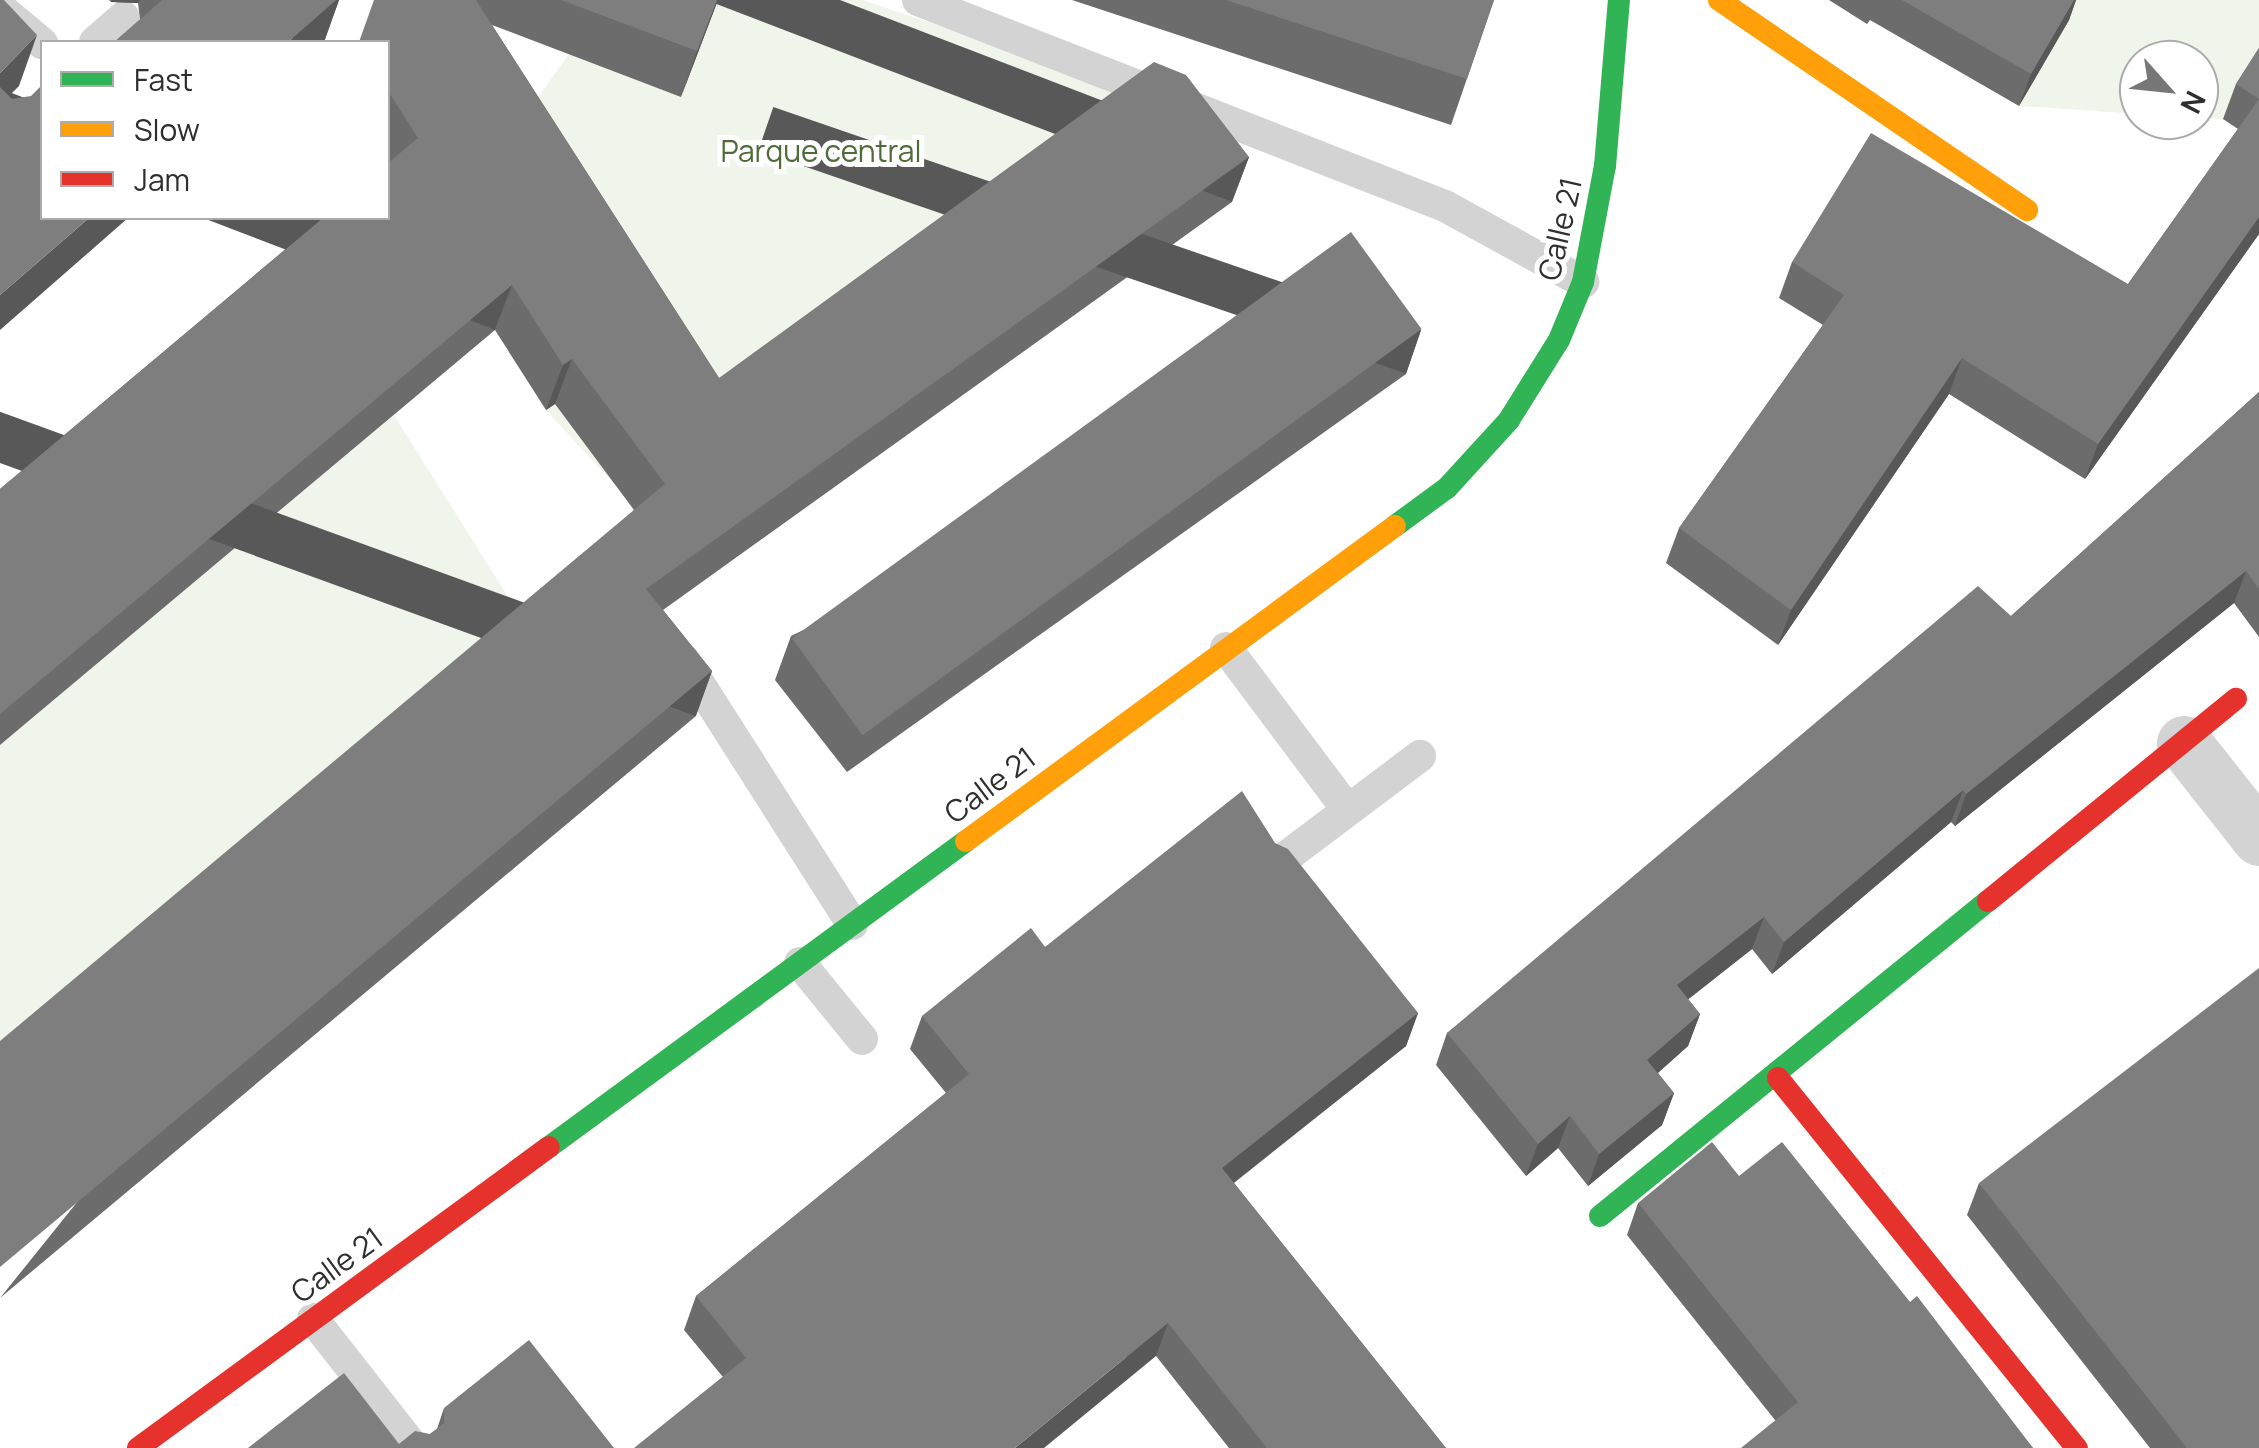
<!DOCTYPE html>
<html>
<head>
<meta charset="utf-8">
<style>
	body { margin:0 }
	#map { position:relative; width:2259px; height:1448px; overflow:hidden; background:#fff; font-family:Manrope,sans-serif }
	div>[style] { position:absolute }
	[style*='--x'] { left:calc(var(--x)*1px); top:calc(var(--y)*1px); width:calc(var(--w)*1px); rotate:calc(var(--a)*1deg) }
	.green>* { inset:0; background:#f0f5eb }
	.lane>* { height:32px; margin:-16px; padding:0 16px; transform-origin:16px; border-radius:16px; background:#d3d3d3 }
	.street>* { height:55px; margin:-27.5px; padding:0 27.5px; transform-origin:27.5px; border-radius:27.5px; background:#d3d3d3 }
	.fast>* { height:22px; margin:-11px; padding:0 11px; transform-origin:11px; border-radius:11px; background:#30b455 }
	.slow>* { height:22px; margin:-11px; padding:0 11px; transform-origin:11px; border-radius:11px; background:#ff9f0a }
	.jam>* { height:22px; margin:-11px; padding:0 11px; transform-origin:11px; border-radius:11px; background:#e5322d }
	.wall>* { inset:0; background:#6c6c6c }
	.shaded-wall>* { inset:0; background:#585858; transform-origin:0 0 }
	.building>* { inset:0; background:#7e7e7e; transform-origin:0 0 }
	span { translate:-50% -50%; white-space:nowrap; text-align:center; line-height:1.15; -webkit-text-stroke:10px #fff; paint-order:stroke }
	.park-label { font-size:30px; color:#4e6c39 }
	.street-label { font-size:30px; color:#2e2e2e }
	.legend { position:absolute; left:40px; top:40px; width:350px; height:180px; box-sizing:border-box; background:#fff; border:2px solid #ababab; margin:0; padding:12px 18px; list-style:none; font-size:30px; color:#2e2e2e }
	.legend li { display:flex; align-items:center; gap:20px; height:50px }
	.legend b { width:50px; border:2px solid #ababab }
	.north { position:absolute; left:2119px; top:40px; width:100px; height:100px; box-sizing:border-box; background:#fff; border:2px solid #ababab; border-radius:50%; rotate:117deg; font-size:28px; font-weight:700; line-height:40px; text-align:center; color:#2e2e2e }
	.north::after { content:''; display:block; margin:auto; width:35px; height:45px; background:#777; clip-path:polygon(50% 0,100% 100%,50% 72%,0 100%) }
</style>
</head>
<body>
<div id="map">
	<div class="green">
		<i style="clip-path:polygon(718px 0,863px 0,1152px 97px,616px 486px,546px 410px,650px 343px,514px 130px,569px 54px,681px 96px)"></i>
		<i style="clip-path:polygon(2067px 0,2259px 0,2259px 64px,2223px 119px,2199px 118px,2199px 60px,2139px 60px,2139px 114px,2019px 106px,2069px 20px)"></i>
		<i style="clip-path:polygon(394px 415px,529px 630px,0 1073px,0 745px)"></i>
	</div>
	<div class="lane">
		<i style="--x:918;--y:0;--w:566;--a:21.35"></i>
		<i style="--x:1445;--y:206;--w:158;--a:28.8"></i>
		<i style="--x:0;--y:8;--w:55;--a:39.8"></i>
		<i style="--x:95;--y:42;--w:38;--a:-41"></i>
		<i style="--x:1226;--y:648;--w:200;--a:53.1"></i>
		<i style="--x:684;--y:660;--w:313;--a:57.5"></i>
		<i style="--x:1278;--y:863;--w:178;--a:-37"></i>
		<i style="--x:800;--y:963;--w:98;--a:50.8"></i>
		<i style="--x:313;--y:1319;--w:164;--a:51.9"></i>
	</div>
	<div class="street">
		<i style="--x:2184;--y:743;--w:121;--a:51.7"></i>
	</div>
	<div class="fast">
		<i style="--x:1395;--y:526;--w:64;--a:-36.2"></i>
		<i style="--x:1447;--y:488;--w:92;--a:-47.6"></i>
		<i style="--x:1509;--y:420;--w:94;--a:-58"></i>
		<i style="--x:1559;--y:340;--w:63;--a:-67.5"></i>
		<i style="--x:1583;--y:282;--w:118;--a:-79.3"></i>
		<i style="--x:1605;--y:166;--w:167;--a:-85.2"></i>
		<i style="--x:549;--y:1147;--w:517;--a:-36.27"></i>
		<i style="--x:1600;--y:1216;--w:500;--a:-39.1"></i>
	</div>
	<div class="slow">
		<i style="--x:1719;--y:0;--w:373;--a:34.3"></i>
		<i style="--x:966;--y:841;--w:532;--a:-36.29"></i>
	</div>
	<div class="jam">
		<i style="--x:1988;--y:901;--w:320;--a:-39.2"></i>
		<i style="--x:1778;--y:1078;--w:476;--a:51.1"></i>
		<i style="--x:138;--y:1448;--w:509;--a:-36.22"></i>
	</div>
	<div class="wall">
		<i style="clip-path:polygon(109px 0,339px 0,324px 42px,140px 19px,138px 3px,111px 2px)"></i>
		<i style="clip-path:polygon(374px 0,718px 0,681px 97px,492px 25px,719px 378px,1249px 157px,1232px 202px,663px 610px,712px 671px,696px 716px,0 1298px,634px 510px,555px 404px,546px 410px,495px 330px,0 745px,0 489px,388px 163px,388px 42px)"></i>
		<i style="clip-path:polygon(1072px 0,1494px 0,1451px 125px)"></i>
		<i style="clip-path:polygon(1829px 0,2076px 0,2069px 20px,2019px 106px,1870px 20px,1867px 24px)"></i>
		<i style="clip-path:polygon(2259px 48px,2259px 234px,2085px 479px,1949px 394px,1778px 645px,1666px 563px,1679px 528px,1823px 325px,1779px 298px,1792px 262px,2128px 284px,2238px 129px,2223px 119px,2236px 84px)"></i>
		<i style="clip-path:polygon(1421px 330px,1406px 374px,847px 772px,775px 680px,791px 636px)"></i>
		<i style="clip-path:polygon(2259px 392px,2259px 637px,2234px 603px,1955px 826px,1951px 822px,1772px 974px,1752px 949px,1688px 999px,1700px 1014px,1688px 1046px,1658px 1073px,1674px 1093px,1662px 1125px,1588px 1186px,1558px 1148px,1526px 1176px,1436px 1065px,1447px 1033px,2011px 616px)"></i>
		<i style="clip-path:polygon(1275px 843px,1418px 1013px,1406px 1046px,1234px 1183px,1446px 1448px,1229px 1448px,1156px 1356px,723px 1377px,684px 1330px,696px 1296px,946px 1093px,910px 1049px,922px 1016px,1045px 947px)"></i>
		<i style="clip-path:polygon(1739px 1176px,1910px 1302px,2033px 1448px,1775px 1420px,1627px 1235px,1638px 1203px)"></i>
		<i style="clip-path:polygon(1979px 1183px,2259px 1448px,2150px 1448px,1967px 1215px)"></i>
		<i style="clip-path:polygon(444px 1408px,614px 1448px,399px 1444px,430px 1434px,437px 1429px)"></i>
	</div>
	<div class="shaded-wall">
		<i style="clip-path:polygon(112px 0,140px 0,138px 3px,111px 2px)"></i>
		<i style="clip-path:polygon(336px 0,339px 0,324px 42px,288px 42px)"></i>
		<i style="clip-path:polygon(717px 0,718px 0,681px 97px,697px 51px)"></i>
		<i style="clip-path:polygon(2074px 0,2076px 0,2069px 20px,2019px 106px,2031px 74px)"></i>
		<i style="clip-path:polygon(37px 35px,19px 86px,0 105px,0 73px)"></i>
		<i style="left:1249px;top:157px;width:48px;height:742px;rotate:111deg"></i>
		<i style="clip-path:polygon(2259px 217px,2259px 234px,2085px 479px,2098px 444px)"></i>
		<i style="clip-path:polygon(89px 218px,128px 218px,0 330px,0 295px)"></i>
		<i style="left:512px;top:285px;width:48px;height:668px;rotate:111deg"></i>
		<i style="left:1421px;top:330px;width:46px;height:685px;rotate:109deg"></i>
		<i style="clip-path:polygon(1962px 358px,1949px 394px,1778px 645px,1791px 610px)"></i>
		<i style="clip-path:polygon(572px 359px,555px 404px,546px 410px,563px 365px)"></i>
		<i style="clip-path:polygon(2246px 571px,2234px 603px,1955px 826px,1966px 794px)"></i>
		<i style="left:712px;top:671px;width:48px;height:929px;rotate:110deg"></i>
		<i style="clip-path:polygon(1963px 790px,1951px 822px,1772px 974px,1784px 942px)"></i>
		<i style="clip-path:polygon(1764px 917px,1752px 949px,1666px 1017px,1677px 985px)"></i>
		<i style="clip-path:polygon(1418px 1013px,1406px 1046px,1210px 1201px,1222px 1168px)"></i>
		<i style="clip-path:polygon(1700px 1014px,1688px 1046px,1636px 1092px,1647px 1060px)"></i>
		<i style="clip-path:polygon(1674px 1093px,1662px 1125px,1588px 1186px,1599px 1154px)"></i>
		<i style="clip-path:polygon(1570px 1116px,1558px 1148px,1526px 1176px,1538px 1144px)"></i>
		<i style="clip-path:polygon(1168px 1323px,1156px 1356px,1044px 1448px,1015px 1448px)"></i>
	</div>
	<div class="building">
		<i style="clip-path:polygon(0 0,4px 0,37px 35px,0 73px)"></i>
		<i style="clip-path:polygon(162px 0,336px 0,288px 42px,114px 42px)"></i>
		<i style="clip-path:polygon(374px 0,476px 0,719px 378px,1154px 62px,1186px 75px,1249px 157px,646px 589px,712px 671px,0 1267px,0 1041px,665px 484px,572px 359px,563px 365px,512px 285px,0 714px,0 489px,323px 218px,388px 218px,388px 163px,418px 138px,388px 91px,388px 42px,359px 42px)"></i>
		<i style="clip-path:polygon(561px 0,717px 0,697px 51px)"></i>
		<i style="clip-path:polygon(1226px 0,1494px 0,1467px 79px)"></i>
		<i style="clip-path:polygon(1902px 0,2074px 0,2031px 74px)"></i>
		<i style="clip-path:polygon(2259px 48px,2259px 99px,2236px 84px)"></i>
		<i style="clip-path:polygon(42px 85px,42px 218px,89px 218px,0 295px,0 87px,12px 99px,31px 96px)"></i>
		<i style="clip-path:polygon(2259px 99px,2259px 217px,2098px 444px,1962px 358px,1791px 610px,1679px 528px,1844px 295px,1792px 262px,1871px 133px,2128px 284px)"></i>
		<i style="left:1351px;top:232px;width:120px;height:691px;rotate:54deg"></i>
		<i style="clip-path:polygon(2259px 392px,2259px 589px,2246px 571px,1966px 794px,1963px 790px,1784px 942px,1764px 917px,1677px 985px,1700px 1014px,1647px 1060px,1674px 1093px,1599px 1154px,1570px 1116px,1538px 1144px,1447px 1033px,1978px 586px,2011px 616px)"></i>
		<i style="clip-path:polygon(1242px 791px,1275px 843px,1288px 849px,1418px 1013px,1222px 1168px,1446px 1448px,1267px 1448px,1168px 1323px,1015px 1448px,634px 1448px,746px 1358px,696px 1296px,969px 1074px,922px 1016px,1031px 928px,1045px 947px)"></i>
		<i style="clip-path:polygon(2259px 968px,2259px 1448px,2187px 1448px,1979px 1183px)"></i>
		<i style="clip-path:polygon(1712px 1142px,1739px 1176px,1782px 1142px,1910px 1302px,1917px 1296px,2033px 1448px,1741px 1448px,1798px 1402px,1638px 1203px)"></i>
		<i style="clip-path:polygon(529px 1340px,614px 1448px,248px 1448px,344px 1373px,399px 1444px,415px 1431px,430px 1434px,444px 1423px,444px 1408px)"></i>
	</div>
	<div class="park-label">
		<span style="left:821px;top:151px">Parque central</span>
	</div>
	<div class="street-label">
		<span style="left:1560px;top:229px;rotate:-77deg">Calle 21</span>
		<span style="left:990px;top:785px;rotate:-37deg">Calle 21</span>
		<span style="left:337px;top:1265px;rotate:-36deg">Calle 21</span>
	</div>
	<ul class="legend">
	<li><b style="height:12px;background:#30b455"></b>Fast</li>
	<li><b style="height:12px;background:#ff9f0a"></b>Slow</li>
	<li><b style="height:12px;background:#e5322d"></b>Jam</li>
	</ul>
	<div class="north">N</div>
</div>
</body>
</html>
